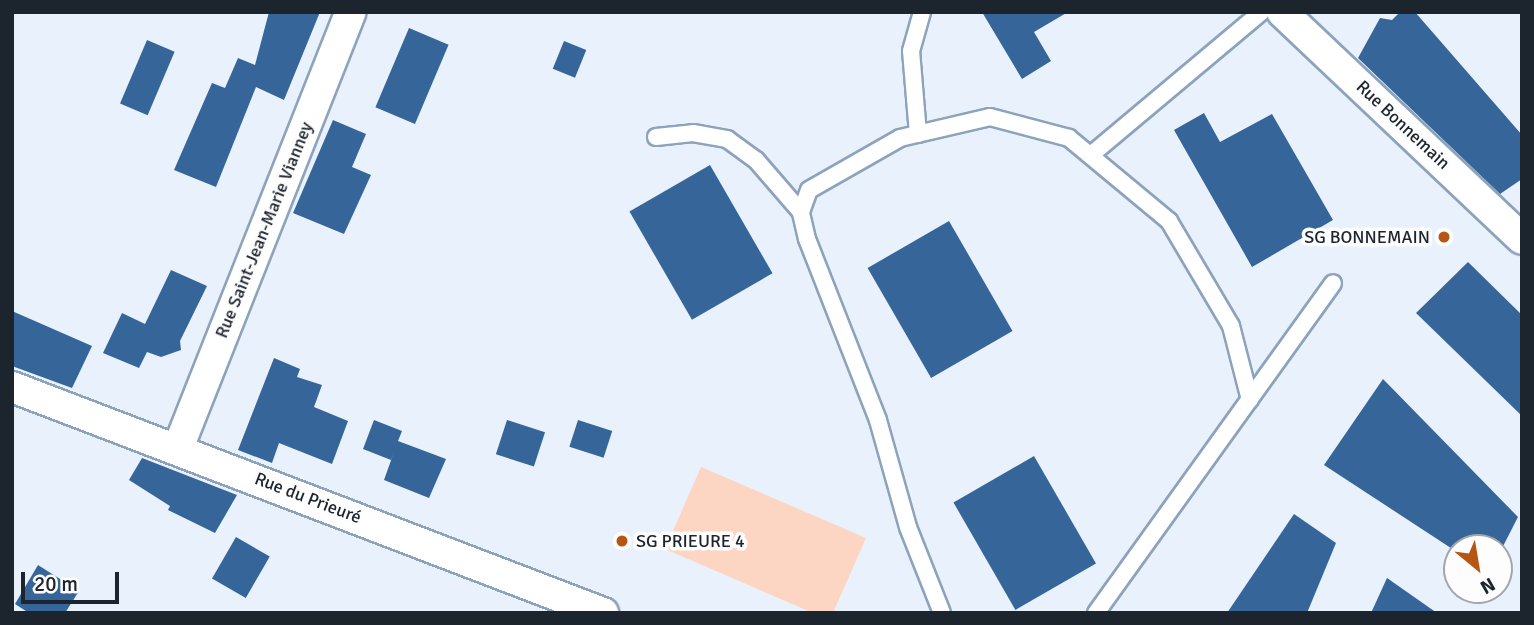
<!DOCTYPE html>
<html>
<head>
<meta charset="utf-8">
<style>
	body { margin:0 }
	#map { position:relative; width:1534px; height:625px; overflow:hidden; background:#e8f1fc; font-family:Signika,sans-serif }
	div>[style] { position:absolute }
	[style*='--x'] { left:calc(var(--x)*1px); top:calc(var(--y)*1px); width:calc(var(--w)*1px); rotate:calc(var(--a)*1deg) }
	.green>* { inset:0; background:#fcd6c3 }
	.building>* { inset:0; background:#366699; transform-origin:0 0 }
	.roads { filter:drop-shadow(2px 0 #8ca3bc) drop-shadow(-2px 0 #8ca3bc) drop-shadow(0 2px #8ca3bc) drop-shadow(0 -2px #8ca3bc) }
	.lane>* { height:16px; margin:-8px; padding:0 8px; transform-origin:8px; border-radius:8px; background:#fff }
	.street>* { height:30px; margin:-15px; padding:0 15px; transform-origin:15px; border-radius:15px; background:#fff }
	.dots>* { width:19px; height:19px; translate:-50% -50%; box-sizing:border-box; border:4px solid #fdfdfd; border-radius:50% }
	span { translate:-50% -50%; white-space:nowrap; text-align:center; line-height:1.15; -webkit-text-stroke:7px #fdfdfd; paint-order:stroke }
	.street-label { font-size:18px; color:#1c242e }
	.poi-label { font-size:18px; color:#1c242e }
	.right { translate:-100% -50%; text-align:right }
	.left { translate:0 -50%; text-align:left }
	.frame { position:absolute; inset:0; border:14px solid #1c242e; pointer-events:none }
	.north { position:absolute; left:1443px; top:534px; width:70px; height:70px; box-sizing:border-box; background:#fdfdfd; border:2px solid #a3a6aa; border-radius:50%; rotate:150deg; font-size:19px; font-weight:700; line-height:28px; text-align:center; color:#1c242e }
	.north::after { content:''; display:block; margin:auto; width:24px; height:32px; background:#b65613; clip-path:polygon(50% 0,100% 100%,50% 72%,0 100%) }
	.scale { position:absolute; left:21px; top:572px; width:98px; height:32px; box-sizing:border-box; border:4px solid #1c242e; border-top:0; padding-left:9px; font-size:21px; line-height:24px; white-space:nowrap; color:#1c242e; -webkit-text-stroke:5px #fdfdfd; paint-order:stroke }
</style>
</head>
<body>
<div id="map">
	<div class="green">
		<i style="clip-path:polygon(701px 467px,866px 538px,833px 613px,813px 613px,665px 549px)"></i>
	</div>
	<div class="building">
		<i style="clip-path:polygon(269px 12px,320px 12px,284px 100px,256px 87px,216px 187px,174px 170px,212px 83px,225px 88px,238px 58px,255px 65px)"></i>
		<i style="clip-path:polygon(982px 12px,1068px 12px,1034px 32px,1051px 61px,1022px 79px)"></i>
		<i style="clip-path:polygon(1400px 12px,1415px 12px,1522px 135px,1522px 179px,1500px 194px,1358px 58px,1380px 18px,1392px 20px)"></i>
		<i style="left:409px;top:28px;width:43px;height:86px;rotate:23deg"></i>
		<i style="left:147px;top:40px;width:30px;height:69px;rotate:23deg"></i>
		<i style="left:564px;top:41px;width:24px;height:30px;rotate:22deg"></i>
		<i style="clip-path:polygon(1204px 113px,1220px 142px,1272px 114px,1333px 220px,1252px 267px,1174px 130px)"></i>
		<i style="clip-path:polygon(333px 120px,366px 134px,352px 167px,371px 175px,344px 234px,293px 213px)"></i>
		<i style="left:710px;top:165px;width:125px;height:93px;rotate:60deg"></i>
		<i style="left:949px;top:221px;width:127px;height:94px;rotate:60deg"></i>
		<i style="clip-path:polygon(1468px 262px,1522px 315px,1522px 416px,1416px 313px)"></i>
		<i style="clip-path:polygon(171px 270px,207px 286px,180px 341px,181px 350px,161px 357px,147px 352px,139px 368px,103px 353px,122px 313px,145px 324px)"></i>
		<i style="clip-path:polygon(12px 311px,92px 346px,72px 388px,12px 366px)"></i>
		<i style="clip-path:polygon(274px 358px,300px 369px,297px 377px,322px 385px,314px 407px,348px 421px,332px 464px,279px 443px,272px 463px,238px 450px)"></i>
		<i style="clip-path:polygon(1383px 379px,1518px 517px,1499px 554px,1499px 548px,1457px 548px,1457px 552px,1324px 465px)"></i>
		<i style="clip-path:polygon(374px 420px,402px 431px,398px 441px,446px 459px,429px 498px,384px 480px,394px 452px,391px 460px,363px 449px)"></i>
		<i style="left:507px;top:420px;width:40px;height:36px;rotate:18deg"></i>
		<i style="left:578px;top:420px;width:36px;height:28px;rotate:18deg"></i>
		<i style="left:1034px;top:456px;width:124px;height:93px;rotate:60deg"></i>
		<i style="clip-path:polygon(142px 458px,237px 495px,215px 533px,168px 510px,170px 506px,129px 480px)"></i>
		<i style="clip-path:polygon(1294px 514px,1336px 543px,1307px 613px,1227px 613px)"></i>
		<i style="left:236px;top:537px;width:39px;height:48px;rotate:30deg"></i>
		<i style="clip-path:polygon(38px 565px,79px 591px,65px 613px,29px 613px,15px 604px)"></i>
		<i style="clip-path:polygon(1387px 578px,1437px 613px,1371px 613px)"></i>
	</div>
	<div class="roads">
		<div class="lane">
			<i style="--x:918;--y:134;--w:83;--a:-94.8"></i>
			<i style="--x:911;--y:51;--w:41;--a:-74.2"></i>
			<i style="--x:656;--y:137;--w:37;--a:-6"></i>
			<i style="--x:693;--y:133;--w:35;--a:10"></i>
			<i style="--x:727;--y:139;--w:36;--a:36"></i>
			<i style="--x:756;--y:160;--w:69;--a:49.1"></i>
			<i style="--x:1092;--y:154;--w:221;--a:-40"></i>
			<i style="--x:942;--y:613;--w:92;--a:-111.6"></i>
			<i style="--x:908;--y:527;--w:111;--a:-105.7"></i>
			<i style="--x:878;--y:420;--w:194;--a:-111.4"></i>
			<i style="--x:807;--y:239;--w:28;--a:-103"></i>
			<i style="--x:801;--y:212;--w:23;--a:-70"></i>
			<i style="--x:809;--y:190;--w:105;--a:-29.7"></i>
			<i style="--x:900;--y:138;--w:92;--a:-13.1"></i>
			<i style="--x:990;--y:117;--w:82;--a:14.9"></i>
			<i style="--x:1069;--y:138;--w:130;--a:39.7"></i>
			<i style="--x:1169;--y:221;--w:122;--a:59.4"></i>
			<i style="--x:1231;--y:326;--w:76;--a:75.6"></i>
			<i style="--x:1096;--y:613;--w:406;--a:-54.3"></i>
		</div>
		<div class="street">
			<i style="--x:1282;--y:12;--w:330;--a:43.4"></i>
			<i style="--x:12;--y:387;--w:633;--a:20.93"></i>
			<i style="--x:178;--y:448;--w:469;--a:-68.4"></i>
		</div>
	</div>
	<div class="dots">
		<i style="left:1444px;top:237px;background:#b65613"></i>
		<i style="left:622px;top:541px;background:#b65613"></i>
	</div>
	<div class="street-label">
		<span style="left:1403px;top:125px;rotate:43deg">Rue Bonnemain</span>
		<span style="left:264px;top:230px;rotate:-68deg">Rue Saint-Jean-Marie Vianney</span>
		<span style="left:308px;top:498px;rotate:21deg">Rue du Prieuré</span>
	</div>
	<div class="poi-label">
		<span class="right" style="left:1430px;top:237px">SG BONNEMAIN</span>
		<span class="left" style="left:636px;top:541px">SG PRIEURE 4</span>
	</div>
	<div class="frame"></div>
	<div class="north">N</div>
	<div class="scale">20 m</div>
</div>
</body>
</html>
